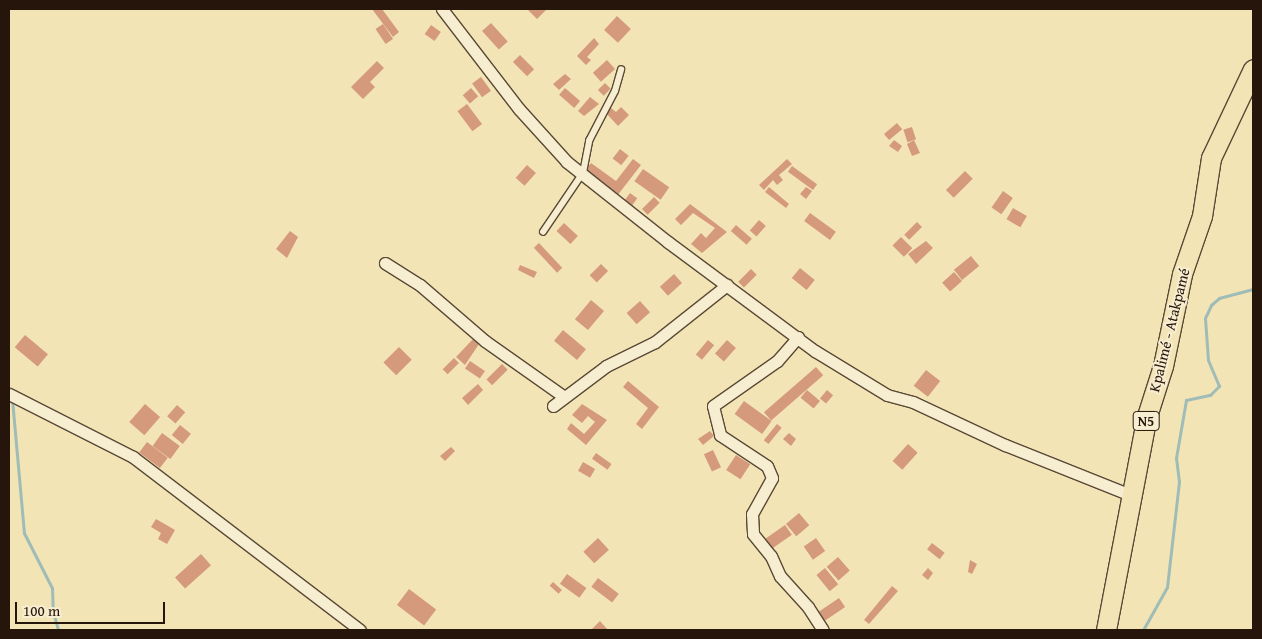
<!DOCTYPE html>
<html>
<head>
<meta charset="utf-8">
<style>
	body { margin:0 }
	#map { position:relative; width:1262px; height:639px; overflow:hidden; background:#f3e4b6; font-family:"Gentium Book Plus",serif }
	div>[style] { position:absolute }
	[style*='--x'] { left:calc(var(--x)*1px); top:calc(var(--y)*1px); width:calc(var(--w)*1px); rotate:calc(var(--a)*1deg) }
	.stream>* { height:3px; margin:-1.5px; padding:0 1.5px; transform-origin:1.5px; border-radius:1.5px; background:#9fbcb7 }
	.building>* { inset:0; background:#d49a7b; transform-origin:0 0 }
	.roads { filter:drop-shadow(1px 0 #594935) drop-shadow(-1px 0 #594935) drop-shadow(0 1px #594935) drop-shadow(0 -1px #594935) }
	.lane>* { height:5.5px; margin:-2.75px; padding:0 2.75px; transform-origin:2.75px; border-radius:2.75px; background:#f7edd0 }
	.street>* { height:11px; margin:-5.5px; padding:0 5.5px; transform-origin:5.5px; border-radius:5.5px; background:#f7edd0 }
	.primary>* { height:19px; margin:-9.5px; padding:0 9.5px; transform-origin:9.5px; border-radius:9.5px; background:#f3e4b6 }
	span { translate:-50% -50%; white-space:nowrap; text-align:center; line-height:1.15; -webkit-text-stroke:4px #f7edd0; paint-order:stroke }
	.shield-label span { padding:1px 4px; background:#f7edd0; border:1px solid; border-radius:4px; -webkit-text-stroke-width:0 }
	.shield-label { font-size:14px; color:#26150a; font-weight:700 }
	.street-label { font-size:15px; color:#26150a }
	.frame { position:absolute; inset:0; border:10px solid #26150a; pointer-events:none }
	.scale { position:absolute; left:15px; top:602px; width:150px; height:22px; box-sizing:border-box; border:2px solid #26150a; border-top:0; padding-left:6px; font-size:15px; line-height:18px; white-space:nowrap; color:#26150a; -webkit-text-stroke:4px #f7edd0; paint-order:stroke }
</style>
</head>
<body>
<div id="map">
	<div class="stream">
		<i style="--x:12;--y:399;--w:135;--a:84.9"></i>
		<i style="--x:24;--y:533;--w:62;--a:63"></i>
		<i style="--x:52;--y:588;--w:24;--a:88"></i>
		<i style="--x:53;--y:612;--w:19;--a:74"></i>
		<i style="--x:1143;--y:630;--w:49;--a:-60.8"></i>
		<i style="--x:1167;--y:587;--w:106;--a:-83.5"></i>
		<i style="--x:1179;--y:482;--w:24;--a:-97"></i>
		<i style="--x:1176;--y:458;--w:59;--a:-80.2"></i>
		<i style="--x:1186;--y:400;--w:25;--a:-12"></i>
		<i style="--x:1210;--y:395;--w:13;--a:-45"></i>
		<i style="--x:1219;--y:386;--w:28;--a:-113"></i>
		<i style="--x:1208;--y:360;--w:42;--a:-94.1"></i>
		<i style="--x:1205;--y:318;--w:14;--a:-65"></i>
		<i style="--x:1211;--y:305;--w:11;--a:-41"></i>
		<i style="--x:1219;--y:298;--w:35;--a:-15"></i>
	</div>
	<div class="building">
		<i style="clip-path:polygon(372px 9px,382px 9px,399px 32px,393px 37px)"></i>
		<i style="clip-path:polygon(527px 9px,547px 9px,537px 19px)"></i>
		<i style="left:617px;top:16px;width:19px;height:19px;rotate:43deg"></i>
		<i style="left:491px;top:23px;width:25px;height:12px;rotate:48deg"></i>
		<i style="left:383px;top:24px;width:18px;height:9px;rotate:56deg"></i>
		<i style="left:431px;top:25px;width:12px;height:11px;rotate:35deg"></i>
		<i style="clip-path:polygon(594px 38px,599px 44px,587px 57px,591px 60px,586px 65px,577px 56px)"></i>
		<i style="left:520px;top:55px;width:20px;height:10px;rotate:45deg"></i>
		<i style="left:607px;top:60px;width:12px;height:19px;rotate:48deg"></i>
		<i style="clip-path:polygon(377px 61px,384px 68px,370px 82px,375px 87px,363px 99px,351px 87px)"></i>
		<i style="clip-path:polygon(565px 74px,571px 79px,559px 90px,553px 84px)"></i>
		<i style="left:481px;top:77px;width:17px;height:11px;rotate:54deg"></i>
		<i style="left:605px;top:83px;width:8px;height:10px;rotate:45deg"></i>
		<i style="left:471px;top:88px;width:11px;height:11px;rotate:49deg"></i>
		<i style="left:565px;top:88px;width:20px;height:9px;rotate:41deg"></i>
		<i style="clip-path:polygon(590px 97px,599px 104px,584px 116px,578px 111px)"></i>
		<i style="left:467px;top:104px;width:25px;height:12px;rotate:53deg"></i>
		<i style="clip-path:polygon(621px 107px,629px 115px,618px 126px,606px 113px,611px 108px,616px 112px)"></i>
		<i style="left:897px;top:123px;width:8px;height:17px;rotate:50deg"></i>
		<i style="left:912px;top:127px;width:13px;height:9px;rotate:72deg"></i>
		<i style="clip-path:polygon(894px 140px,902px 146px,898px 152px,889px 146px)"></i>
		<i style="clip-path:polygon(914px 140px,920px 153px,912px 156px,907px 144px)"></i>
		<i style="left:620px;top:149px;width:11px;height:12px;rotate:38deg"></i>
		<i style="clip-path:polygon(633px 159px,641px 165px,617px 196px,585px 171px,591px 163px,616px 181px)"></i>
		<i style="clip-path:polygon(787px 159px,792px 164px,779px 175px,783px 180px,777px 185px,773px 180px,764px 190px,759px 185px)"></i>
		<i style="left:527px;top:165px;width:12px;height:17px;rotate:42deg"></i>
		<i style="left:792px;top:166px;width:31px;height:7px;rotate:36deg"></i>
		<i style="left:643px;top:169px;width:32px;height:15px;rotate:35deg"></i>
		<i style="left:965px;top:171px;width:11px;height:27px;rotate:45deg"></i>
		<i style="clip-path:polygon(769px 187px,789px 204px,786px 208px,765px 192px)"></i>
		<i style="clip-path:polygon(806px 187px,812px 191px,806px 199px,800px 194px)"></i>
		<i style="left:1003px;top:191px;width:12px;height:20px;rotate:35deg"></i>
		<i style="left:630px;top:193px;width:9px;height:9px;rotate:36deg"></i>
		<i style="left:654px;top:197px;width:8px;height:17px;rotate:45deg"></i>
		<i style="clip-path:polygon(690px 204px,727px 232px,702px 253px,691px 244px,701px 233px,706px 238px,715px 228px,693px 213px,681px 225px,675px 219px)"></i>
		<i style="left:1013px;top:208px;width:16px;height:13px;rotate:30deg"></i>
		<i style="left:810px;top:213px;width:32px;height:10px;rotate:36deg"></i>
		<i style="left:759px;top:220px;width:9px;height:14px;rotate:41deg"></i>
		<i style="left:917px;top:222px;width:7px;height:18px;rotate:45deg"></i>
		<i style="left:564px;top:223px;width:19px;height:11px;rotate:43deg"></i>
		<i style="left:736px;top:225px;width:21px;height:8px;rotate:41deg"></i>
		<i style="clip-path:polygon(290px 231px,298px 237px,287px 258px,276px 249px)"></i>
		<i style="left:901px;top:237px;width:16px;height:12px;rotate:45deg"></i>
		<i style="clip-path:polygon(926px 241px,933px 248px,916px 264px,908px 254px)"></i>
		<i style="left:539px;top:243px;width:34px;height:7px;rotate:47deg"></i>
		<i style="left:971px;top:256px;width:13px;height:22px;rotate:51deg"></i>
		<i style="left:601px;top:264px;width:10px;height:16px;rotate:45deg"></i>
		<i style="clip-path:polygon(520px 265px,537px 272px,534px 278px,518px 270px)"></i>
		<i style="left:800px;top:268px;width:19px;height:13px;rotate:39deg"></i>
		<i style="left:751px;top:269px;width:8px;height:18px;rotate:45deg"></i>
		<i style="left:954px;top:272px;width:12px;height:16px;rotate:48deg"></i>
		<i style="left:674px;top:274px;width:12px;height:19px;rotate:48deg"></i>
		<i style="left:591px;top:300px;width:17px;height:25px;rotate:40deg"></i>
		<i style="left:640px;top:301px;width:15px;height:18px;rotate:48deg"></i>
		<i style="left:563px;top:330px;width:30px;height:14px;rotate:40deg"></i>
		<i style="left:25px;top:335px;width:30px;height:16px;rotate:40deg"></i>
		<i style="clip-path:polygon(473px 339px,479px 344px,465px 365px,456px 357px)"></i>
		<i style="left:708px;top:340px;width:8px;height:19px;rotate:40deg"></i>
		<i style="left:727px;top:340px;width:12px;height:18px;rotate:42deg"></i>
		<i style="left:399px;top:347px;width:18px;height:22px;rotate:45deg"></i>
		<i style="left:454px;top:358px;width:7px;height:16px;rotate:45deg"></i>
		<i style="left:470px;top:361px;width:18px;height:9px;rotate:34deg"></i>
		<i style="left:502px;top:364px;width:8px;height:22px;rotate:45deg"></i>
		<i style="left:816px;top:367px;width:11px;height:69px;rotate:49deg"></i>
		<i style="left:926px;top:370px;width:18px;height:20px;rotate:38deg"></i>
		<i style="clip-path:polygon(628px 381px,659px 407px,642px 429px,636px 424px,648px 408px,623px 387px)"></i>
		<i style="clip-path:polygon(478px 384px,483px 390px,468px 405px,462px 398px)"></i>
		<i style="left:807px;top:390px;width:17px;height:10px;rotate:40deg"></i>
		<i style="left:827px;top:390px;width:8px;height:11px;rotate:40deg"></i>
		<i style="left:744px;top:401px;width:34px;height:16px;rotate:36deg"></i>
		<i style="left:145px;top:404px;width:20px;height:24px;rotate:41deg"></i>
		<i style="clip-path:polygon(582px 404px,607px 420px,586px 445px,567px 429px,571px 423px,584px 434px,595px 422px,588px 416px,582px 423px,572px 415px)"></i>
		<i style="left:177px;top:405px;width:11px;height:15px;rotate:41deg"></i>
		<i style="left:777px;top:424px;width:6px;height:21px;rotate:39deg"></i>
		<i style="left:180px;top:425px;width:14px;height:13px;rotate:39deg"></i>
		<i style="clip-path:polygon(710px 431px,714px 436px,703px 445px,698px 439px)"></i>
		<i style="left:162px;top:433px;width:22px;height:16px;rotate:36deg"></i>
		<i style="clip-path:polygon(789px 433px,796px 439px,791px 446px,783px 439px)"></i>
		<i style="left:147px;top:442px;width:26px;height:13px;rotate:37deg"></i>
		<i style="left:908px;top:444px;width:13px;height:23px;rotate:42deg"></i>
		<i style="clip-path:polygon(451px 447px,455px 451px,445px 461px,440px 456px)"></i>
		<i style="left:713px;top:450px;width:19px;height:10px;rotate:65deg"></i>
		<i style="left:596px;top:453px;width:19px;height:7px;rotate:35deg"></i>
		<i style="left:736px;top:455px;width:17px;height:18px;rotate:33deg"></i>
		<i style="left:583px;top:462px;width:14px;height:10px;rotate:30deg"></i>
		<i style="left:799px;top:513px;width:16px;height:17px;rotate:50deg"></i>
		<i style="clip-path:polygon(156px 519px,175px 530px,167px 544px,158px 539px,161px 533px,151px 527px)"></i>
		<i style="left:785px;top:525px;width:12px;height:24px;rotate:55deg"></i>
		<i style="left:598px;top:538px;width:16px;height:20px;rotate:47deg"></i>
		<i style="left:816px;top:538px;width:16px;height:15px;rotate:55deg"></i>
		<i style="left:932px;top:543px;width:16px;height:8px;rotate:38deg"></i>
		<i style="left:201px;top:554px;width:15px;height:35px;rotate:48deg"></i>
		<i style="left:838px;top:557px;width:18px;height:15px;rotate:49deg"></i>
		<i style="clip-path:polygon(970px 560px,977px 564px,972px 574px,968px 572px)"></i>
		<i style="left:825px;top:568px;width:21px;height:11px;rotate:51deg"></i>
		<i style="clip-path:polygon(928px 568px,933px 573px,928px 580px,922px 575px)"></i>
		<i style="left:567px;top:574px;width:24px;height:12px;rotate:36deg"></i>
		<i style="left:598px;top:578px;width:26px;height:11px;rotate:37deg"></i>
		<i style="left:553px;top:582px;width:12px;height:5px;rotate:42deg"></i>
		<i style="clip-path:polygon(892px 586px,898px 591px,869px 624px,864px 620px)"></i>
		<i style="left:409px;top:589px;width:34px;height:20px;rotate:37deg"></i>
		<i style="left:839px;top:598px;width:11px;height:28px;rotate:56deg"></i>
		<i style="clip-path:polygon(600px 621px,608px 630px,591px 630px)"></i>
	</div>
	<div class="roads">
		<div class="lane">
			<i style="--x:543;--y:232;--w:71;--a:-55.9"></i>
			<i style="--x:583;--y:173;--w:33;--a:-79"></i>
			<i style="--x:589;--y:141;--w:56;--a:-62.5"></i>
			<i style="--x:615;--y:91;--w:22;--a:-74"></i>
		</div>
		<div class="street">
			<i style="--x:442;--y:9;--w:126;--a:52.4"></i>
			<i style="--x:519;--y:109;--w:72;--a:47.8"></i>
			<i style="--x:567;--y:162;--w:129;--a:38.4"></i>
			<i style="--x:668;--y:242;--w:183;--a:36.6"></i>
			<i style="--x:815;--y:351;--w:84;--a:31.4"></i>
			<i style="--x:887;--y:395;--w:27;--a:15"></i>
			<i style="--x:913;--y:402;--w:102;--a:25.1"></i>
			<i style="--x:1005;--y:445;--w:138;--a:21.7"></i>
			<i style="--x:385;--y:263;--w:41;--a:32.2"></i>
			<i style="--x:420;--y:285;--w:86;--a:40.7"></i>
			<i style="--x:485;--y:341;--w:95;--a:35.2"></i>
			<i style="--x:798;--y:337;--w:32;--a:131"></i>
			<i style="--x:777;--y:361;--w:78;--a:144.9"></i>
			<i style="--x:713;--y:406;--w:30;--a:76"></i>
			<i style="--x:720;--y:435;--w:56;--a:33.4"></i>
			<i style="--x:767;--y:466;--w:13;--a:67"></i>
			<i style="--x:772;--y:478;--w:41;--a:119.1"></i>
			<i style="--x:752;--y:514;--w:20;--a:87"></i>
			<i style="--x:753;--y:534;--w:28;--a:51"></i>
			<i style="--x:771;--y:556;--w:22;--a:66"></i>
			<i style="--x:780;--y:576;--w:42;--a:47.9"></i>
			<i style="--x:808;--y:607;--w:27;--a:57"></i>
			<i style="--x:9;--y:394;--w:139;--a:26.9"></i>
			<i style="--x:133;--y:457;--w:285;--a:37.3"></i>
			<i style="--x:553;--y:406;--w:66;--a:-37"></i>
			<i style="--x:606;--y:366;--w:55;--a:-26.1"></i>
			<i style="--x:655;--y:342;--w:92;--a:-38.4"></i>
		</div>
		<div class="primary">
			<i style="--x:1106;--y:630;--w:218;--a:-79.2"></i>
			<i style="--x:1147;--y:416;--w:52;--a:-72.3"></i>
			<i style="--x:1163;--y:366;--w:94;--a:-78.3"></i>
			<i style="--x:1182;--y:274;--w:61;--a:-71"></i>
			<i style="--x:1202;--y:216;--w:59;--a:-81.2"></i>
			<i style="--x:1211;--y:158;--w:98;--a:-64.7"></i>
		</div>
	</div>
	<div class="shield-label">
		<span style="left:1146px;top:421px">N5</span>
	</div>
	<div class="street-label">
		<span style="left:1169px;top:330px;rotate:-76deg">Kpalimé - Atakpamé</span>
	</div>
	<div class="frame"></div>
	<div class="scale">100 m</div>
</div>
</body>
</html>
